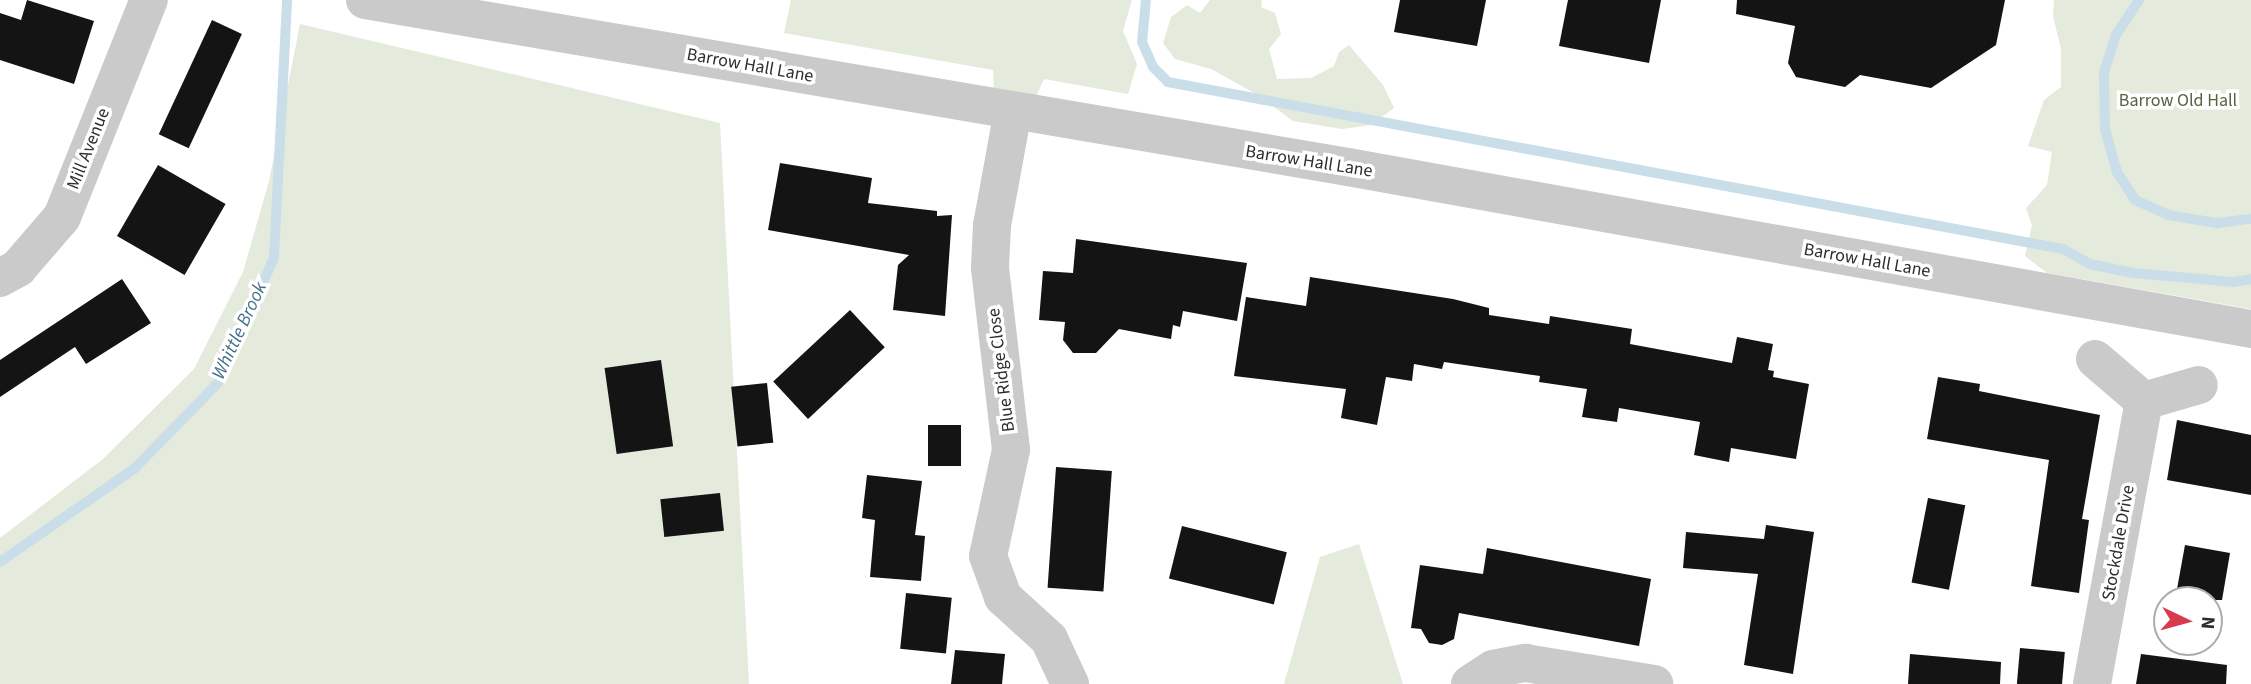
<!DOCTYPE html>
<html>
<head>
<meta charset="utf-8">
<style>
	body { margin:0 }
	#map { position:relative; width:2251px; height:684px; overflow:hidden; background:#fff; font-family:"Source Sans 3",sans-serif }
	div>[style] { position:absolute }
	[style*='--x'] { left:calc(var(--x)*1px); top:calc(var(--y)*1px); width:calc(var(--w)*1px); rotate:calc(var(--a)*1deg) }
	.green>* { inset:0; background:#e4eadc }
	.stream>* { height:10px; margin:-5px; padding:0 5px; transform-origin:5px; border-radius:5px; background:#c9dee9 }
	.building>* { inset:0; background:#141414; transform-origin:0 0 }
	.minor>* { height:38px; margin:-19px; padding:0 19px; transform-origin:19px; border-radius:19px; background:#cacaca }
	span { translate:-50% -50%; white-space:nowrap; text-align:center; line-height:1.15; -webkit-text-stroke:7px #fff; paint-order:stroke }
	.street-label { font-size:18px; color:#2d2d2d }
	.park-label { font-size:18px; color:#52663e }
	.water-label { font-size:19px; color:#41718a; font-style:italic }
	.north { position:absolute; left:2153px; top:586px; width:70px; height:70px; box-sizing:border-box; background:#fff; border:2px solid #ababab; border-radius:50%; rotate:95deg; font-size:19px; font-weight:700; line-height:28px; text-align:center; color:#2d2d2d }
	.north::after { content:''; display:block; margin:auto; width:24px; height:32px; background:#d93b4e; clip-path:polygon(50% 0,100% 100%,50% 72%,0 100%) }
</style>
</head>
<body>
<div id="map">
	<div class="green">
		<i style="clip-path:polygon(791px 0,1132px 0,1123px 31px,1137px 64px,1128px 94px,1044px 79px,1035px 99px,994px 90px,993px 70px,784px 33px)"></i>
		<i style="clip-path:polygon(1210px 0,1262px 0,1261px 7px,1275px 13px,1281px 34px,1269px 49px,1277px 79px,1311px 78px,1334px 66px,1339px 52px,1349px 45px,1383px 85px,1394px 108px,1371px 125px,1342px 129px,1293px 121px,1258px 95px,1211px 69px,1175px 59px,1163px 43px,1171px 17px,1187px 5px,1200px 13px)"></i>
		<i style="clip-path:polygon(2054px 0,2251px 0,2251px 309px,2047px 273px,2025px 256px,2032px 225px,2026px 208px,2047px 185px,2052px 152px,2028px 146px,2044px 100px,2061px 87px,2061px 49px,2053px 16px)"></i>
		<i style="clip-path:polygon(300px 24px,720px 123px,749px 684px,0 684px,0 538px,103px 459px,194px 369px,243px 272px,269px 181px)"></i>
		<i style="clip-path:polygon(1359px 544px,1403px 684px,1284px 684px,1320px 557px)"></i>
	</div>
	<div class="stream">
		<i style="--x:1146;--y:0;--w:42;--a:95.4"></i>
		<i style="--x:1142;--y:42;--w:27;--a:66"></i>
		<i style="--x:1153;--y:67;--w:21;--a:45"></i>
		<i style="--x:1168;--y:82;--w:910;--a:10.57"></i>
		<i style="--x:2063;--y:249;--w:31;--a:29"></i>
		<i style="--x:2090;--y:264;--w:44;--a:11.8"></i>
		<i style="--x:2133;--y:273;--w:100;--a:5.1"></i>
		<i style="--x:2233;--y:282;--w:18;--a:-9"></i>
		<i style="--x:2139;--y:0;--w:42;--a:123.3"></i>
		<i style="--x:2116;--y:35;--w:40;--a:108"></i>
		<i style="--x:2104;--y:73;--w:56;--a:89"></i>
		<i style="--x:2105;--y:129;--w:45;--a:74.4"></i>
		<i style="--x:2117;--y:172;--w:33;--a:57"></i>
		<i style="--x:2135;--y:200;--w:36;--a:24"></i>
		<i style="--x:2168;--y:215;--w:50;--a:9.3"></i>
		<i style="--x:2217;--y:223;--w:34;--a:-7"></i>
		<i style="--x:0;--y:562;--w:165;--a:-34.8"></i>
		<i style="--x:135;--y:468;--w:119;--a:-45.7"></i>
		<i style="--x:218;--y:383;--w:137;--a:-65.9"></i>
		<i style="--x:274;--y:258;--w:258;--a:-87.1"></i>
	</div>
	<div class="building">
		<i style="clip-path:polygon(27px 0,94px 21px,74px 84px,0 60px,0 13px,21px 20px)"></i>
		<i style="clip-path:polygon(1400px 0,1486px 0,1477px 46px,1394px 32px)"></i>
		<i style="clip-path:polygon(1568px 0,1661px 0,1649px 63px,1559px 46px)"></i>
		<i style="clip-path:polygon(1737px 0,2005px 0,1996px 45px,1931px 88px,1860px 75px,1845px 87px,1796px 77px,1788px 63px,1795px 26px,1736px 14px)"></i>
		<i style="left:212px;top:20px;width:33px;height:126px;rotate:25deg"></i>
		<i style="clip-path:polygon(780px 163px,872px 178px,868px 203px,937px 211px,937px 216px,952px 215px,945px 316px,893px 310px,898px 265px,909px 255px,768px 230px)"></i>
		<i style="left:158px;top:165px;width:78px;height:82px;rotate:30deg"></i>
		<i style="clip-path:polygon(1076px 239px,1247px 263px,1237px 321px,1183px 311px,1180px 327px,1173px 325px,1171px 339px,1119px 329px,1096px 353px,1073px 353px,1063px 340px,1065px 322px,1039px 320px,1043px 271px,1073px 273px)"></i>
		<i style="clip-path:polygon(1310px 277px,1453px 299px,1489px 308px,1489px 315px,1549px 324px,1550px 316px,1632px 329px,1630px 344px,1732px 363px,1737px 337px,1773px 344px,1768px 370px,1774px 371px,1773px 377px,1809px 384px,1796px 459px,1731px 448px,1729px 462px,1694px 455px,1700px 422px,1619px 408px,1617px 422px,1582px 417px,1587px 389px,1539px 382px,1540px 376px,1444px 362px,1442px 369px,1414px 364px,1412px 381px,1386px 377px,1377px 425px,1341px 418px,1346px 389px,1234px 376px,1246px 297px,1306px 306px)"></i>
		<i style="clip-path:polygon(122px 279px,151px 323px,86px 364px,75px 347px,0 397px,0 360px)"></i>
		<i style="left:850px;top:310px;width:51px;height:105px;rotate:47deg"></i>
		<i style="left:661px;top:360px;width:87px;height:57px;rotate:82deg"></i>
		<i style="clip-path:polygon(1938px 377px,1980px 384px,1979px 391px,2100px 415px,2082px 519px,2089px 520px,2079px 593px,2031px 586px,2049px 460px,1927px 439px)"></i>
		<i style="left:767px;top:383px;width:60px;height:36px;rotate:84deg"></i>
		<i style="clip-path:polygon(2177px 420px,2251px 435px,2251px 495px,2167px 480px)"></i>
		<i style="left:928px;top:425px;width:33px;height:41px"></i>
		<i style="left:1056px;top:467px;width:56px;height:121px;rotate:4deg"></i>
		<i style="clip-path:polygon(867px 475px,922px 481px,915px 535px,925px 536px,921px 581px,870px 577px,875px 520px,862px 518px)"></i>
		<i style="left:720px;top:493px;width:38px;height:60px;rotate:84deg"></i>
		<i style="left:1928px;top:498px;width:38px;height:86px;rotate:11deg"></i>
		<i style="clip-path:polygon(1766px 525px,1814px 532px,1793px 674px,1744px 665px,1758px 574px,1683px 568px,1686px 532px,1764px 539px)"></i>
		<i style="left:1182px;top:526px;width:108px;height:54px;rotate:14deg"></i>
		<i style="clip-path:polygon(2185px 545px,2230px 553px,2222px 600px,2175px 600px)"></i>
		<i style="clip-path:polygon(1487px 548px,1651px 579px,1639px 646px,1459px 613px,1454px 639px,1442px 645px,1429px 643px,1421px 629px,1411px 628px,1420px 565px,1483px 574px)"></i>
		<i style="left:906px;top:593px;width:46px;height:56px;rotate:6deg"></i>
		<i style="left:2020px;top:648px;width:45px;height:36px;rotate:5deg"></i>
		<i style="clip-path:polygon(955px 650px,1005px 654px,1002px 684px,951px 684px)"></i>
		<i style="clip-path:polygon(1910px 654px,2001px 662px,2000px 684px,1908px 684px)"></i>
		<i style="clip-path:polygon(2141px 654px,2227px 665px,2226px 684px,2136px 684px)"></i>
	</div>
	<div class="minor">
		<i style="--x:365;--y:0;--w:997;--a:9.64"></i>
		<i style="--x:1348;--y:167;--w:917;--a:10.17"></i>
		<i style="--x:1013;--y:111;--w:116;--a:100.4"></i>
		<i style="--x:992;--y:225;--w:43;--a:92.7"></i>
		<i style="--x:990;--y:268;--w:183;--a:83.4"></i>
		<i style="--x:1011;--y:450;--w:108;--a:102.2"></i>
		<i style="--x:988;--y:556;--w:44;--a:69.9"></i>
		<i style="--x:1003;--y:597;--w:62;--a:42.4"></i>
		<i style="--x:1049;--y:639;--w:50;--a:65"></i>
		<i style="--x:0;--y:278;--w:21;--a:-29"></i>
		<i style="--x:18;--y:268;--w:67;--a:-49.2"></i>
		<i style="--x:62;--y:217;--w:234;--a:-68.2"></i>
		<i style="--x:2095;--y:359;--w:65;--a:40.6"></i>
		<i style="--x:2144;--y:401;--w:57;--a:-16.2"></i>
		<i style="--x:1470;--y:684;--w:27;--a:-33"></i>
		<i style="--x:1493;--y:669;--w:33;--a:-11"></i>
		<i style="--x:1525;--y:663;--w:131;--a:9.2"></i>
		<i style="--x:2092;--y:684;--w:288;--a:-79.6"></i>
	</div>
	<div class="street-label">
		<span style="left:750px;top:66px;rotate:10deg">Barrow Hall Lane</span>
		<span style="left:89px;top:149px;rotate:-68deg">Mill Avenue</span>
		<span style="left:1309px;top:162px;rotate:9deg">Barrow Hall Lane</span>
		<span style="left:1867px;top:261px;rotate:10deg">Barrow Hall Lane</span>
		<span style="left:1002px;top:370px;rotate:-97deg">Blue Ridge Close</span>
		<span style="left:2119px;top:543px;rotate:-80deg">Stockdale Drive</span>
	</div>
	<div class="park-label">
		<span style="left:2178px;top:101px">Barrow Old Hall</span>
	</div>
	<div class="water-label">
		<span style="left:240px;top:331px;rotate:-65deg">Whittle Brook</span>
	</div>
	<div class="north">N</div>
</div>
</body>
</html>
